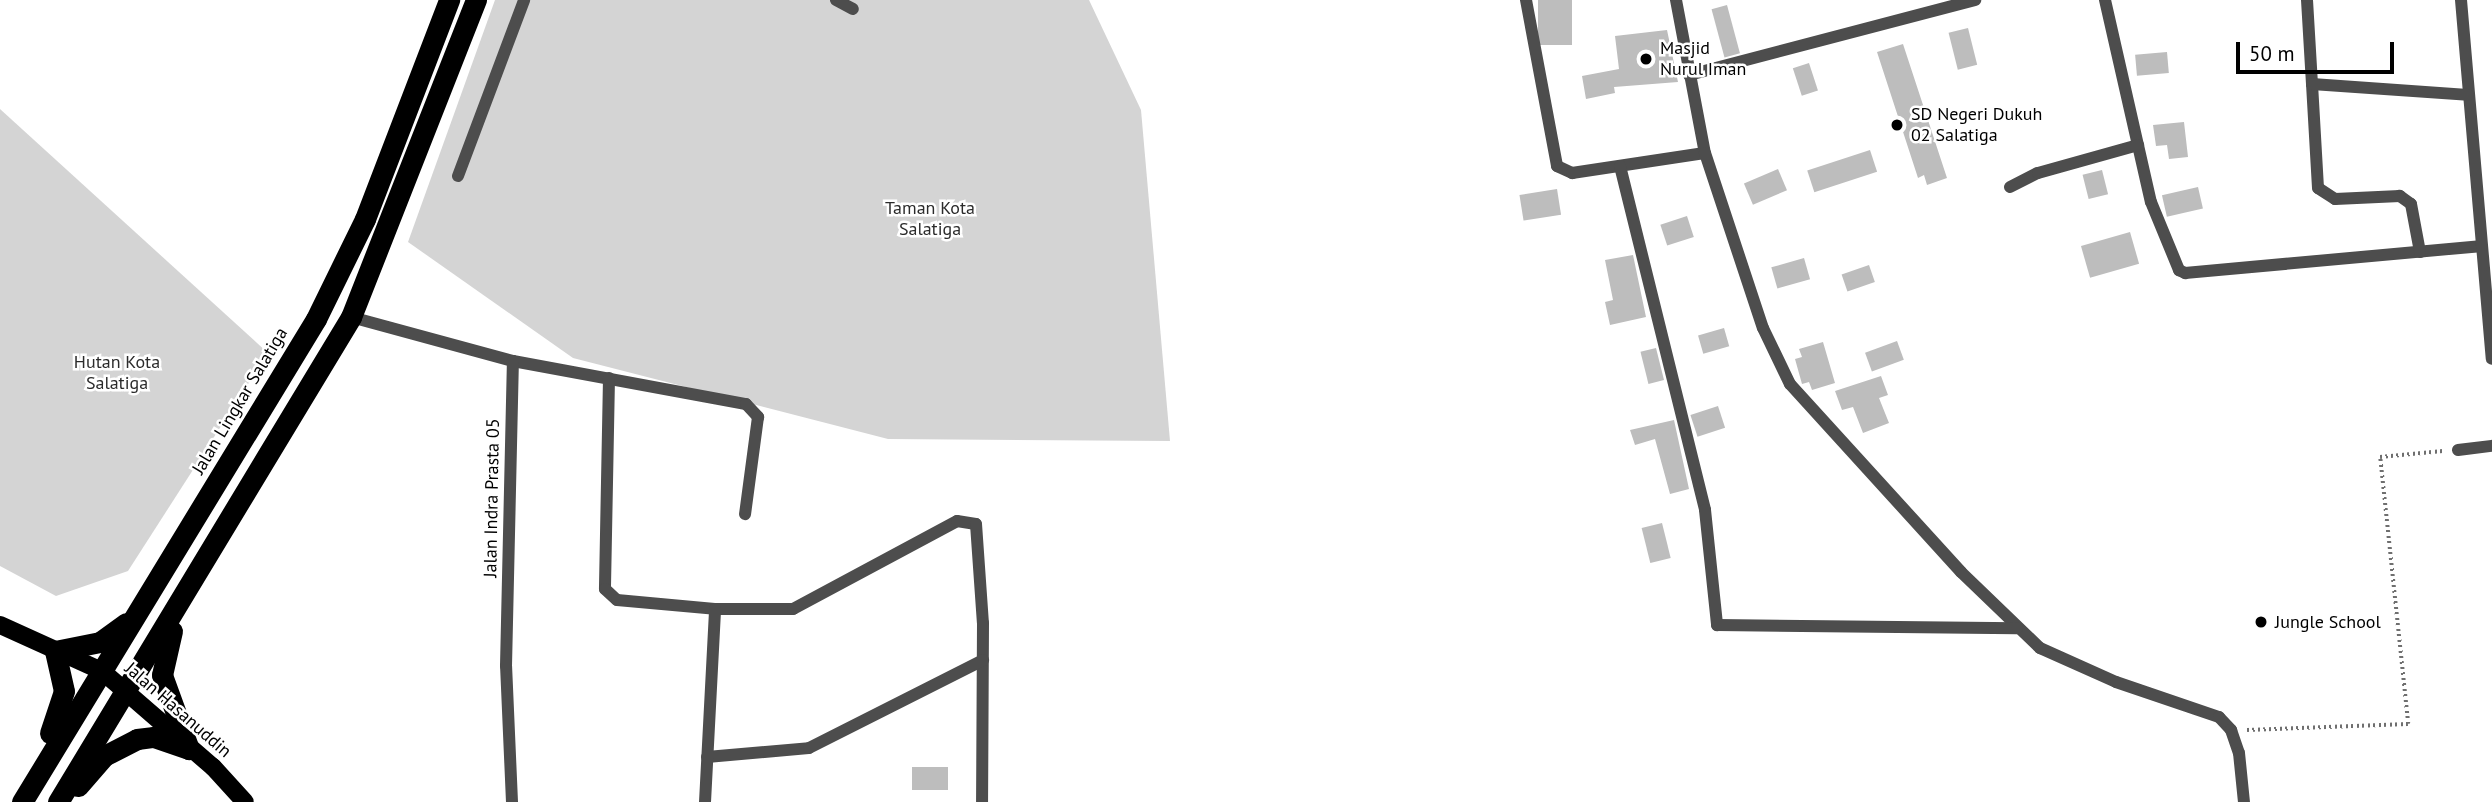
<!DOCTYPE html>
<html>
<head>
<meta charset="utf-8">
<style>
	body { margin:0 }
	#map { position:relative; width:2492px; height:802px; overflow:hidden; background:#fff; font-family:"PT Sans",sans-serif }
	div>[style] { position:absolute }
	[style*='--x'] { left:calc(var(--x)*1px); top:calc(var(--y)*1px); width:calc(var(--w)*1px); rotate:calc(var(--a)*1deg) }
	.green>* { inset:0; background:#d4d4d4 }
	.building>* { inset:0; background:#bdbdbd; transform-origin:0 0 }
	.path>* { height:3.5px; margin-top:-1.75px; transform-origin:0; background:repeating-linear-gradient(90deg,#6f6f6f 0 2px,transparent 0 5.5px) }
	.minor>* { height:12px; margin:-6px; padding:0 6px; transform-origin:6px; border-radius:6px; background:#4d4d4d }
	.major>* { height:18px; margin:-9px; padding:0 9px; transform-origin:9px; border-radius:9px; background:#000 }
	.highway>* { height:21px; margin:-10.5px; padding:0 10.5px; transform-origin:10.5px; border-radius:10.5px; background:#000 }
	.dots>* { width:19px; height:19px; translate:-50% -50%; box-sizing:border-box; border:4px solid #fff; border-radius:50% }
	span { translate:-50% -50%; white-space:nowrap; text-align:center; line-height:1.15; -webkit-text-stroke:5px #fff; paint-order:stroke }
	.poi-label { font-size:18px; color:#000 }
	.left { translate:0 -50%; text-align:left }
	.park-label { font-size:18px; color:#2b2b2b }
	.street-label { font-size:18px; color:#000 }
	.scale { position:absolute; left:2236px; top:42px; width:158px; height:32px; box-sizing:border-box; border:4px solid #000; border-top:0; padding-left:9px; font-size:21px; line-height:24px; white-space:nowrap; color:#000; -webkit-text-stroke:5px #fff; paint-order:stroke }
</style>
</head>
<body>
<div id="map">
	<div class="green">
		<i style="clip-path:polygon(495px 0,1089px 0,1141px 110px,1170px 441px,888px 439px,573px 358px,408px 242px)"></i>
		<i style="clip-path:polygon(0 109px,268px 353px,128px 571px,56px 596px,0 566px)"></i>
	</div>
	<div class="building">
		<i style="left:1538px;top:0;width:34px;height:45px"></i>
		<i style="left:1727px;top:5px;width:50px;height:16px;rotate:75deg"></i>
		<i style="left:1968px;top:28px;width:38px;height:20px;rotate:76deg"></i>
		<i style="clip-path:polygon(1667px 30px,1678px 82px,1614px 87px,1615px 93px,1586px 99px,1582px 76px,1619px 69px,1615px 36px)"></i>
		<i style="clip-path:polygon(1903px 44px,1947px 178px,1927px 185px,1924px 175px,1918px 178px,1877px 52px)"></i>
		<i style="left:2167px;top:52px;width:21px;height:32px;rotate:85deg"></i>
		<i style="left:1809px;top:63px;width:29px;height:17px;rotate:72deg"></i>
		<i style="clip-path:polygon(2184px 122px,2188px 157px,2169px 159px,2167px 145px,2156px 146px,2153px 125px)"></i>
		<i style="left:1870px;top:150px;width:23px;height:66px;rotate:72deg"></i>
		<i style="left:1778px;top:169px;width:23px;height:37px;rotate:67deg"></i>
		<i style="left:2102px;top:170px;width:25px;height:20px;rotate:76deg"></i>
		<i style="left:2198px;top:187px;width:22px;height:37px;rotate:77deg"></i>
		<i style="left:1557px;top:189px;width:26px;height:38px;rotate:81deg"></i>
		<i style="left:1687px;top:216px;width:22px;height:28px;rotate:72deg"></i>
		<i style="left:2130px;top:232px;width:33px;height:51px;rotate:74deg"></i>
		<i style="clip-path:polygon(1633px 255px,1646px 317px,1610px 325px,1605px 302px,1613px 300px,1605px 260px)"></i>
		<i style="left:1804px;top:258px;width:22px;height:34px;rotate:74deg"></i>
		<i style="left:1869px;top:265px;width:18px;height:29px;rotate:71deg"></i>
		<i style="left:1724px;top:328px;width:19px;height:27px;rotate:74deg"></i>
		<i style="left:1897px;top:341px;width:20px;height:34px;rotate:70deg"></i>
		<i style="clip-path:polygon(1823px 342px,1835px 383px,1812px 390px,1809px 382px,1802px 384px,1795px 359px,1802px 357px,1799px 349px)"></i>
		<i style="left:1656px;top:348px;width:33px;height:16px;rotate:76deg"></i>
		<i style="clip-path:polygon(1881px 376px,1888px 395px,1879px 398px,1889px 423px,1863px 433px,1853px 407px,1842px 410px,1835px 391px)"></i>
		<i style="left:1718px;top:406px;width:23px;height:29px;rotate:72deg"></i>
		<i style="clip-path:polygon(1674px 420px,1689px 489px,1670px 494px,1655px 439px,1635px 445px,1630px 430px)"></i>
		<i style="left:1662px;top:523px;width:36px;height:21px;rotate:76deg"></i>
		<i style="left:912px;top:767px;width:36px;height:23px"></i>
	</div>
	<div class="path">
		<i style="--x:2247;--y:730;--w:161;--a:-2.1"></i>
		<i style="--x:2408;--y:724;--w:268;--a:-96"></i>
		<i style="--x:2380;--y:457;--w:63;--a:-5.4"></i>
	</div>
	<div class="minor">
		<i style="--x:836;--y:0;--w:19;--a:28"></i>
		<i style="--x:1526;--y:0;--w:169;--a:79.4"></i>
		<i style="--x:1557;--y:166;--w:17;--a:25"></i>
		<i style="--x:1572;--y:173;--w:134;--a:-8.6"></i>
		<i style="--x:1676;--y:0;--w:156;--a:79.3"></i>
		<i style="--x:1705;--y:153;--w:184;--a:71.7"></i>
		<i style="--x:1763;--y:328;--w:62;--a:64.3"></i>
		<i style="--x:1790;--y:384;--w:254;--a:47.7"></i>
		<i style="--x:1961;--y:572;--w:110;--a:43.9"></i>
		<i style="--x:2040;--y:648;--w:83;--a:24.1"></i>
		<i style="--x:2116;--y:682;--w:109;--a:18.8"></i>
		<i style="--x:2219;--y:717;--w:18;--a:47"></i>
		<i style="--x:2231;--y:730;--w:24;--a:71"></i>
		<i style="--x:2239;--y:753;--w:49;--a:84.2"></i>
		<i style="--x:2105;--y:0;--w:207;--a:77.2"></i>
		<i style="--x:2151;--y:202;--w:74;--a:67.6"></i>
		<i style="--x:2179;--y:270;--w:7;--a:27"></i>
		<i style="--x:2185;--y:273;--w:296;--a:-5.2"></i>
		<i style="--x:2307;--y:0;--w:84;--a:86.6"></i>
		<i style="--x:2461;--y:0;--w:360;--a:85.1"></i>
		<i style="--x:1689;--y:75;--w:296;--a:-14.7"></i>
		<i style="--x:1620;--y:166;--w:354;--a:76.1"></i>
		<i style="--x:1705;--y:510;--w:116;--a:84"></i>
		<i style="--x:1717;--y:625;--w:300;--a:0.6"></i>
		<i style="--x:458;--y:176;--w:188;--a:-69.4"></i>
		<i style="--x:2010;--y:187;--w:31;--a:-27"></i>
		<i style="--x:2038;--y:173;--w:104;--a:-15.6"></i>
		<i style="--x:2420;--y:252;--w:49;--a:-100.6"></i>
		<i style="--x:2411;--y:204;--w:14;--a:-144"></i>
		<i style="--x:2400;--y:196;--w:65;--a:177.4"></i>
		<i style="--x:2335;--y:199;--w:20;--a:-147"></i>
		<i style="--x:2318;--y:188;--w:104;--a:-93.3"></i>
		<i style="--x:2312;--y:84;--w:156;--a:4"></i>
		<i style="--x:351;--y:317;--w:168;--a:15.2"></i>
		<i style="--x:513;--y:361;--w:237;--a:10.5"></i>
		<i style="--x:746;--y:404;--w:18;--a:47"></i>
		<i style="--x:758;--y:417;--w:98;--a:97.6"></i>
		<i style="--x:609;--y:378;--w:211;--a:91.1"></i>
		<i style="--x:605;--y:589;--w:16;--a:43"></i>
		<i style="--x:617;--y:600;--w:98;--a:5.2"></i>
		<i style="--x:715;--y:609;--w:78;--a:0"></i>
		<i style="--x:793;--y:609;--w:186;--a:-28.2"></i>
		<i style="--x:957;--y:521;--w:19;--a:9"></i>
		<i style="--x:976;--y:524;--w:99;--a:86"></i>
		<i style="--x:983;--y:623;--w:179;--a:90.3"></i>
		<i style="--x:2458;--y:450;--w:34;--a:-7"></i>
		<i style="--x:707;--y:757;--w:102;--a:-5"></i>
		<i style="--x:809;--y:748;--w:195;--a:-26.8"></i>
		<i style="--x:512;--y:802;--w:136;--a:-92.5"></i>
		<i style="--x:506;--y:666;--w:305;--a:-88.7"></i>
		<i style="--x:705;--y:802;--w:193;--a:-87"></i>
	</div>
	<div class="major">
		<i style="--x:0;--y:625;--w:112;--a:24.3"></i>
		<i style="--x:102;--y:671;--w:147;--a:40.9"></i>
		<i style="--x:213;--y:767;--w:47;--a:47.6"></i>
	</div>
	<div class="highway">
		<i style="--x:172;--y:631;--w:45;--a:102.8"></i>
		<i style="--x:162;--y:675;--w:79;--a:70"></i>
		<i style="--x:50;--y:733;--w:44;--a:-71.6"></i>
		<i style="--x:64;--y:691;--w:41;--a:-102.7"></i>
		<i style="--x:55;--y:651;--w:46;--a:-11.3"></i>
		<i style="--x:100;--y:642;--w:32;--a:-36"></i>
		<i style="--x:78;--y:786;--w:40;--a:-49"></i>
		<i style="--x:104;--y:756;--w:37;--a:-27"></i>
		<i style="--x:137;--y:739;--w:17;--a:-7"></i>
		<i style="--x:154;--y:737;--w:37;--a:19"></i>
		<i style="--x:22;--y:802;--w:565;--a:-58.67"></i>
		<i style="--x:316;--y:319;--w:111;--a:-63.9"></i>
		<i style="--x:365;--y:219;--w:235;--a:-69"></i>
		<i style="--x:58;--y:802;--w:567;--a:-58.86"></i>
		<i style="--x:351;--y:317;--w:341;--a:-68.5"></i>
	</div>
	<div class="dots">
		<i style="left:1646px;top:59px;background:#000"></i>
		<i style="left:1897px;top:125px;background:#000"></i>
		<i style="left:2261px;top:622px;background:#000"></i>
	</div>
	<div class="poi-label">
		<span class="left" style="left:1660px;top:59px">Masjid<br>Nurul Iman</span>
		<span class="left" style="left:1911px;top:125px">SD Negeri Dukuh<br>02 Salatiga</span>
		<span class="left" style="left:2275px;top:622px">Jungle School</span>
	</div>
	<div class="park-label">
		<span style="left:930px;top:219px">Taman Kota<br>Salatiga</span>
		<span style="left:117px;top:373px">Hutan Kota<br>Salatiga</span>
	</div>
	<div class="street-label">
		<span style="left:240px;top:401px;rotate:-59deg">Jalan Lingkar Salatiga</span>
		<span style="left:492px;top:498px;rotate:-89deg">Jalan Indra Prasta 05</span>
		<span style="left:178px;top:710px;rotate:41deg">Jalan Hasanuddin</span>
	</div>
	<div class="scale">50 m</div>
</div>
</body>
</html>
